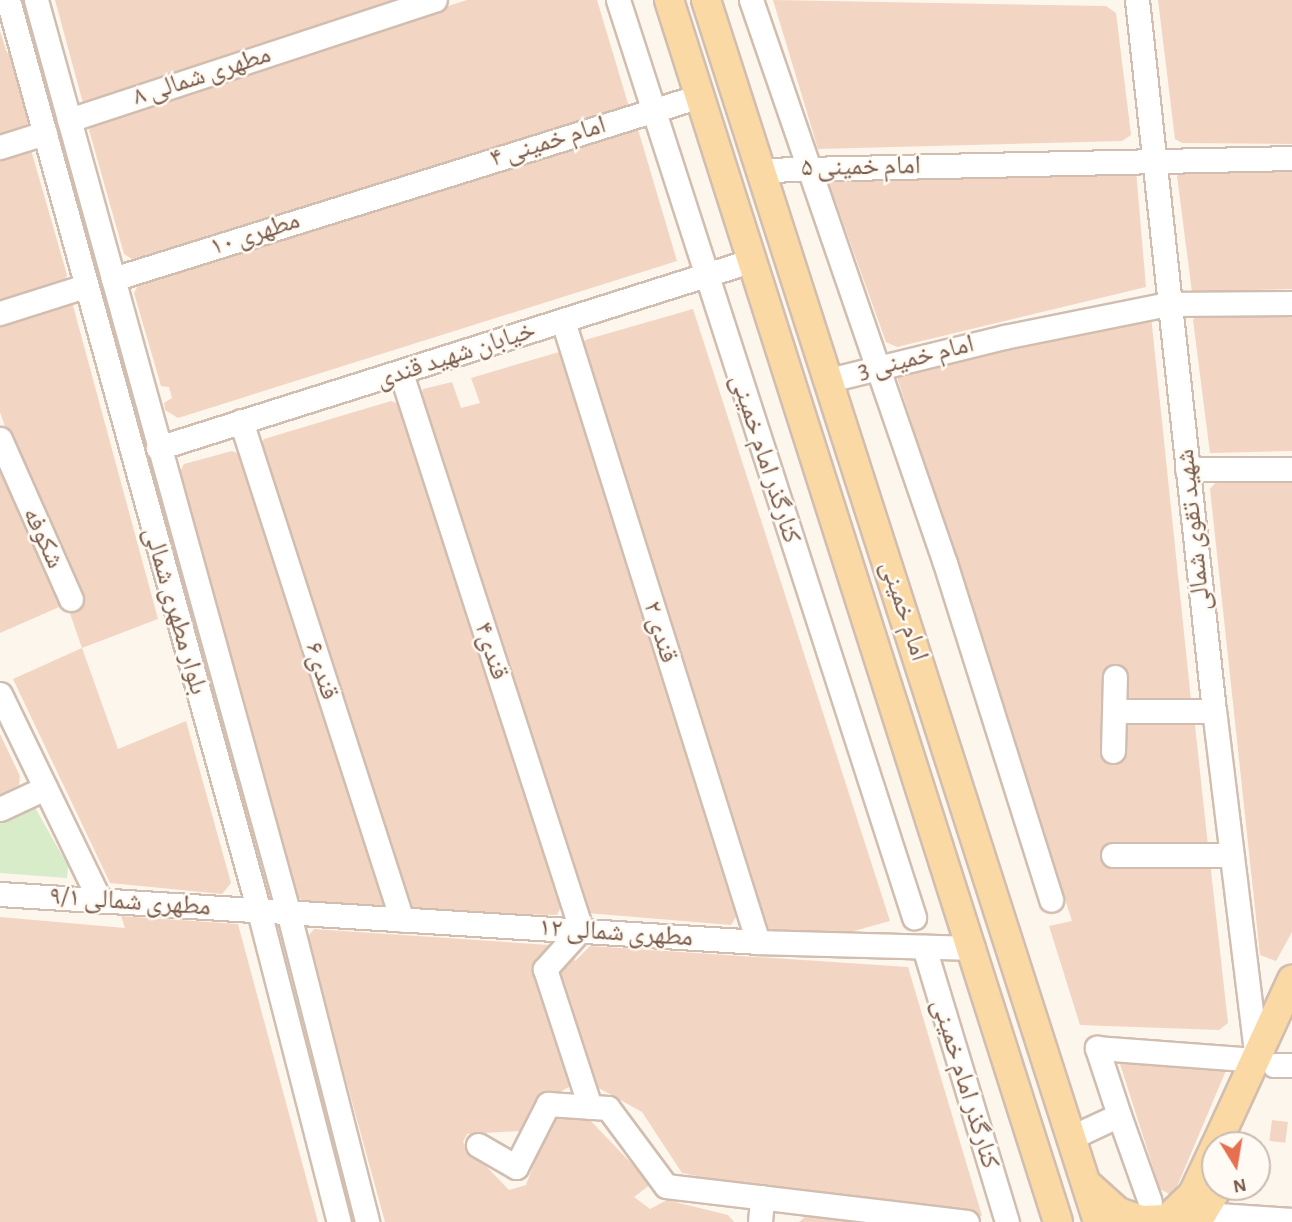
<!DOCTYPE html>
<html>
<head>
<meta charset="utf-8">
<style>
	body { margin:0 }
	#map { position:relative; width:1292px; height:1222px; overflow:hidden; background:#fdf6ec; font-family:"Alegreya Sans","Noto Naskh Arabic",sans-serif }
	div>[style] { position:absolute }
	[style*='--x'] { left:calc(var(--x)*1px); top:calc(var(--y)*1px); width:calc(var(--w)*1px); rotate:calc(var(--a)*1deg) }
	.green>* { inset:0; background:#d8ecc9 }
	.building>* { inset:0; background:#f3d5c3; transform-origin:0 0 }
	.roads { filter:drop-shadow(2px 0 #d1beb0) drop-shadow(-2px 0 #d1beb0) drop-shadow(0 2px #d1beb0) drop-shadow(0 -2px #d1beb0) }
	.minor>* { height:23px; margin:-11.5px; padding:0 11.5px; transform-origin:11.5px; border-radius:11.5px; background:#fff }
	.major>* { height:28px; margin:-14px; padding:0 14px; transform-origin:14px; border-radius:14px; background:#fbd9a5 }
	span { translate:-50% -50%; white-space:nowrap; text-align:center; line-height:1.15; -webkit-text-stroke:5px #fffaf3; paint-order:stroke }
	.street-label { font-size:26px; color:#7a5c4d }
	.north { position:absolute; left:1201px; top:1131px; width:70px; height:70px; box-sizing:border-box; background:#fffaf3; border:2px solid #cabbb1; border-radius:50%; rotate:169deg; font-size:19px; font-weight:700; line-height:28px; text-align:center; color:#7a5c4d }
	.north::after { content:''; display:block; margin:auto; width:24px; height:32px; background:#e76f51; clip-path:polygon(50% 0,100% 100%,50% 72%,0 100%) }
</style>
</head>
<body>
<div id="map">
	<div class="green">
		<i style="clip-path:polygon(33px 804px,68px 866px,67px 878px,0 873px,0 820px)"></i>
	</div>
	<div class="building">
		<i style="clip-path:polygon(55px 0,413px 0,413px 1px,83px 103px)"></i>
		<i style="clip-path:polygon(467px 0,597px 0,629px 107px,132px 259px,124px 254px,89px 130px,94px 121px)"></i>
		<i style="clip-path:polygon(773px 0,1106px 6px,1116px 13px,1131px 135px,1122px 141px,818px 149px)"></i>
		<i style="clip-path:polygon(1158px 0,1292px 0,1292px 144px,1182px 143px,1175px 139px)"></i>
		<i style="clip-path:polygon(0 31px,7px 53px,16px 52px,38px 127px,0 139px)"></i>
		<i style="clip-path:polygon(637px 126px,677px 261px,178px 418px,165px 410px,164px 403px,172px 398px,169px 387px,161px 386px,134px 293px,143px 277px)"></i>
		<i style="clip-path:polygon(29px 143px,67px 275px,63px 287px,0 307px,0 153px)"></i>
		<i style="clip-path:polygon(1183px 170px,1292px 171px,1292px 289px,1192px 292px,1177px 176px)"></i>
		<i style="clip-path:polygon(1136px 171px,1146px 287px,897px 347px,886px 342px,828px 181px,831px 175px)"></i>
		<i style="clip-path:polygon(72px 302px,158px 619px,82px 648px,0 412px,0 323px)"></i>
		<i style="clip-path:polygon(693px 309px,890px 921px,836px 936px,777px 936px,764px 924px,581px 350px,585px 340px)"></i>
		<i style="clip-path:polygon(1292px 314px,1292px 451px,1210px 453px,1193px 320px,1196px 316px)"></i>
		<i style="clip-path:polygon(1151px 316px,1191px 700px,1120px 699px,1117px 714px,1194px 716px,1208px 846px,1112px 842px,1110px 858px,1210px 862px,1228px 1023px,1219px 1030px,1080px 1025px,1049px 926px,1072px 921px,897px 377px,904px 371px,974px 354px)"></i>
		<i style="clip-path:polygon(559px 352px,739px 912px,731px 925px,587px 913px,420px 398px,423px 389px,452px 382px,461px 408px,480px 403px,471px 378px)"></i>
		<i style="clip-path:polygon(391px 401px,404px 406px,561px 907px,557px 915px,414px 912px,406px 907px,260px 445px,264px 439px)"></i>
		<i style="clip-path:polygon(232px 451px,240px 454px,386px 898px,381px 908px,304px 902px,293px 893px,179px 473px,184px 464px)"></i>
		<i style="clip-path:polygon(0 466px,66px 604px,0 633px)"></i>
		<i style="clip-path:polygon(1292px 479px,1292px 932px,1276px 961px,1260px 955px,1210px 489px,1217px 481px)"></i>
		<i style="clip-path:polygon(82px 648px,118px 749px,186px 721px,231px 883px,222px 894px,110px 883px,13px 679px)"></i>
		<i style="clip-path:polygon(0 734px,20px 776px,19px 785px,0 795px)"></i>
		<i style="clip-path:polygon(121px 916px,238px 924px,318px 1222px,0 1222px,0 917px,125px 928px)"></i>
		<i style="clip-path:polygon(314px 929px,549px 945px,572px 952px,575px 961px,590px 946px,908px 967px,982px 1216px,807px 1198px,682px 1173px,642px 1112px,595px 1086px,575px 1084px,542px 1101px,521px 1131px,467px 1134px,463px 1142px,509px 1190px,526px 1185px,552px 1115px,587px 1117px,651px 1184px,634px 1197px,650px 1209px,667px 1200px,728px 1215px,734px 1222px,385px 1222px,307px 938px)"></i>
		<i style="clip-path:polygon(1119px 1061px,1227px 1068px,1173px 1196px,1160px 1189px)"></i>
		<i style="left:1272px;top:1120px;width:16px;height:21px;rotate:7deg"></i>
		<i style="clip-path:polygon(813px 1210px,881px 1222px,799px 1222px)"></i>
	</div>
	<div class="roads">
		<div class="minor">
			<i style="--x:8;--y:0;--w:945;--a:74.6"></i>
			<i style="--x:259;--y:911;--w:321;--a:75.6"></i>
			<i style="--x:36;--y:0;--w:945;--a:74.54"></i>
			<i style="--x:288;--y:911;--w:321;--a:75.7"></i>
			<i style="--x:618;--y:0;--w:964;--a:72.11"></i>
			<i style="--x:751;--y:0;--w:595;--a:70.99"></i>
			<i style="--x:945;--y:563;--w:353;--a:72.5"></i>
			<i style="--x:69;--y:120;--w:385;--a:-18.2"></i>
			<i style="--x:0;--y:147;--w:47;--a:-17.3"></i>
			<i style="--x:761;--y:170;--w:531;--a:-1.29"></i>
			<i style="--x:113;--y:279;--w:615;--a:-17.32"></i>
			<i style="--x:0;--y:313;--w:89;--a:-17.6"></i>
			<i style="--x:563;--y:321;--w:651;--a:72.57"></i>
			<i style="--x:401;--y:373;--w:584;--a:72.06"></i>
			<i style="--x:581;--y:929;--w:54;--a:132"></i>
			<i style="--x:545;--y:969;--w:145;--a:71.9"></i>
			<i style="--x:829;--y:380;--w:180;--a:-13.8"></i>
			<i style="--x:1004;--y:337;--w:167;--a:-11.4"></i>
			<i style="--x:1168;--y:304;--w:124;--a:-0.5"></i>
			<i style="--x:241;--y:421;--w:524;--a:72.12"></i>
			<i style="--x:0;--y:439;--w:175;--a:66.1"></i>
			<i style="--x:158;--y:448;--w:624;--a:-17.53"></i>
			<i style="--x:1187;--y:469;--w:105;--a:0"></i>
			<i style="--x:0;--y:694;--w:230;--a:64.2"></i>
			<i style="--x:1115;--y:711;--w:99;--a:0"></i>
			<i style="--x:1113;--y:751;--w:74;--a:-88.5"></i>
			<i style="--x:0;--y:809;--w:50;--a:-25"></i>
			<i style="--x:1113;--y:855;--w:118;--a:0"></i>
			<i style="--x:0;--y:894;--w:760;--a:3.62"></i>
			<i style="--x:758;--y:942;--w:215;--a:1.6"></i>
			<i style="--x:924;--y:947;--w:287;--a:73.2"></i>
			<i style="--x:1274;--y:1065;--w:18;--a:0"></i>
			<i style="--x:1119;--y:1115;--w:92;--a:70.4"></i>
			<i style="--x:1070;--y:1138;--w:54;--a:-25.1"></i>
			<i style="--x:1119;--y:1115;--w:71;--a:-108.2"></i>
			<i style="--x:1097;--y:1048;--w:160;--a:4.3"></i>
			<i style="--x:1257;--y:1060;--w:352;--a:-97"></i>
			<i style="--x:1214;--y:711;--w:715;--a:-96.18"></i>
			<i style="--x:478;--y:1145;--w:44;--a:30.1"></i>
			<i style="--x:516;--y:1167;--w:71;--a:-63.1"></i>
			<i style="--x:548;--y:1104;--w:60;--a:3.8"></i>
			<i style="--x:608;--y:1108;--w:97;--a:53.4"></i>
			<i style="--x:666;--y:1186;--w:303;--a:6.8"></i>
			<i style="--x:1203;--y:1214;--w:89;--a:3.9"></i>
			<i style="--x:760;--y:1222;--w:25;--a:-85"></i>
		</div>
		<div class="major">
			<i style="--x:669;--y:0;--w:1282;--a:72.34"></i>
			<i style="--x:706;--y:0;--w:1283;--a:72.21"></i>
			<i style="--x:1216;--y:1145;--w:182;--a:-65.3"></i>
			<i style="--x:1088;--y:1185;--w:40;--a:42"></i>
			<i style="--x:1118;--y:1212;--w:24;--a:19"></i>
			<i style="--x:1141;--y:1220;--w:26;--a:-2"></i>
			<i style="--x:1167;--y:1219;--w:36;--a:-44"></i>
			<i style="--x:1193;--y:1194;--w:52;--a:-64.9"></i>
			<i style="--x:1197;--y:1222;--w:41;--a:-59"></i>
		</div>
	</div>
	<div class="street-label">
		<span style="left:202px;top:76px;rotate:-18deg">مطهری شمالی ۸</span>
		<span style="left:548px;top:142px;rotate:-17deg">امام خمینی ۴</span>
		<span style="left:861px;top:167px;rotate:-1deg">امام خمینی ۵</span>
		<span style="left:255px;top:234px;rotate:-18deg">مطهری ۱۰</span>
		<span style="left:456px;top:355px;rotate:-18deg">خیابان شهید قندی</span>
		<span style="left:916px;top:358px;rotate:-14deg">امام خمینی 3</span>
		<span style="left:765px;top:459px;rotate:72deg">کنارگذر امام خمینی</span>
		<span style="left:1194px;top:530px;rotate:-96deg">شهید تقوی شمالی</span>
		<span style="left:43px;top:538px;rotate:65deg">شکوفه</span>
		<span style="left:175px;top:611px;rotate:74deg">بلوار مطهری شمالی</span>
		<span style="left:904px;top:611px;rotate:72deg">امام خمینی</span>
		<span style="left:660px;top:632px;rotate:73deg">قندی ۲</span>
		<span style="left:491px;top:651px;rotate:72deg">قندی۴</span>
		<span style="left:321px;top:671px;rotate:72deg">قندی۶</span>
		<span style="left:130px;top:902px;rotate:4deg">مطهری شمالی ۹/۱</span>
		<span style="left:616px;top:933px;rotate:4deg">مطهری شمالی ۱۲</span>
		<span style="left:965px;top:1084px;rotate:73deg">کنارگذر امام خمینی</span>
	</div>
	<div class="north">N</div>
</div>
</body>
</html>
